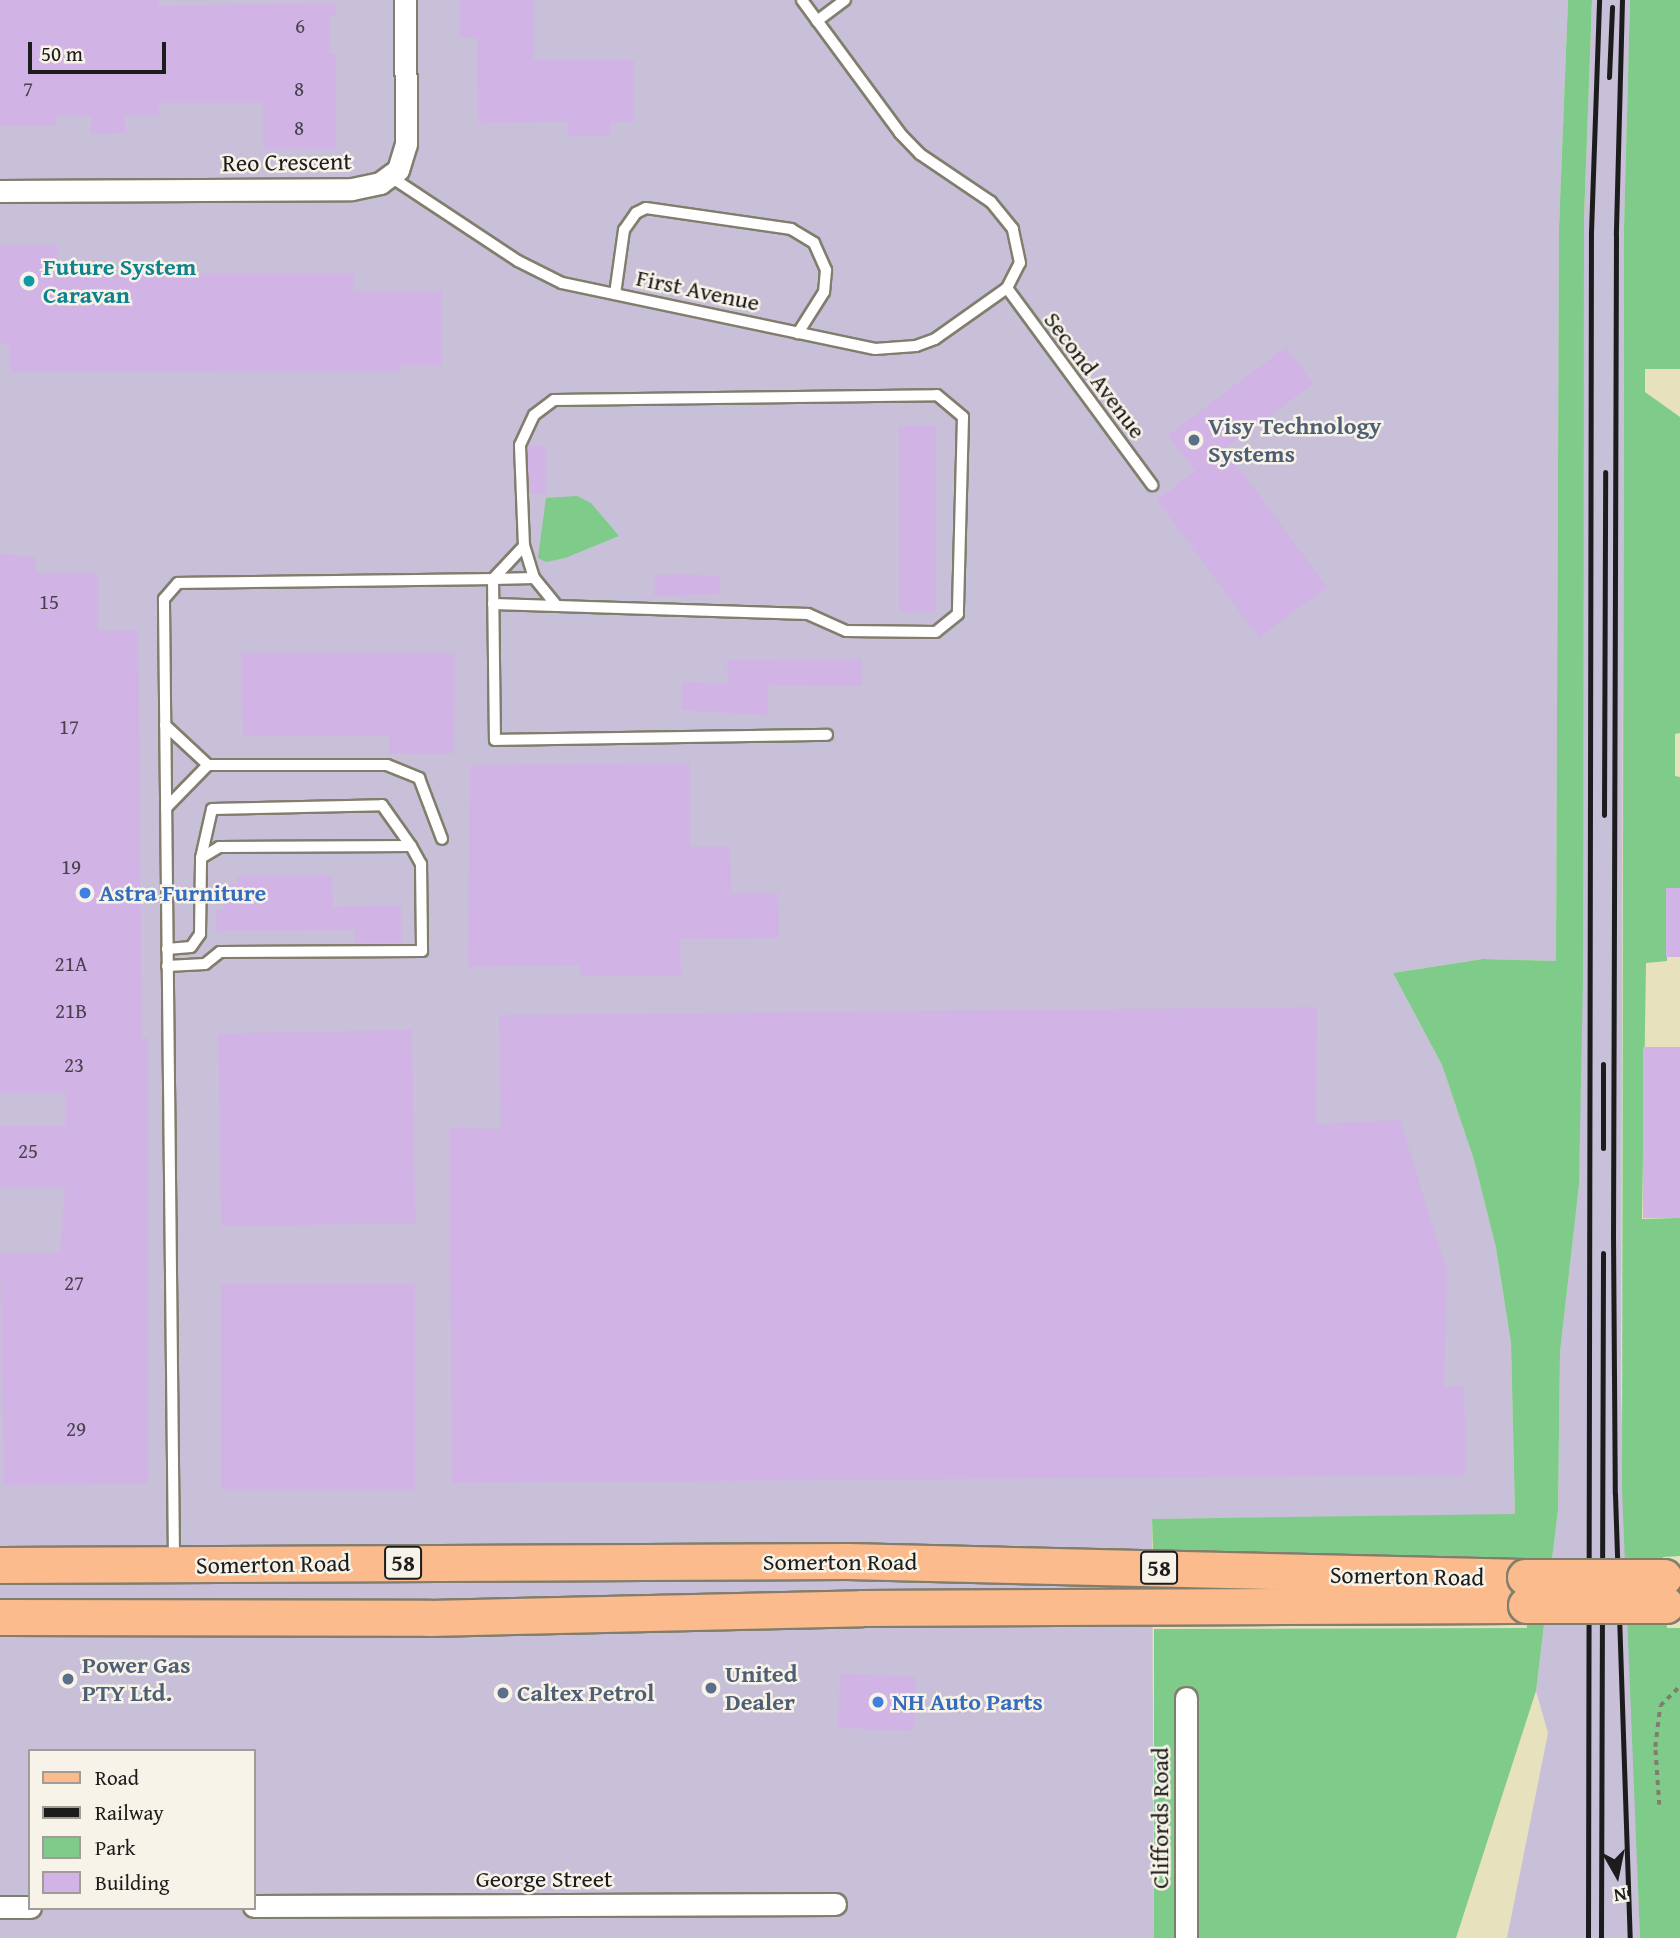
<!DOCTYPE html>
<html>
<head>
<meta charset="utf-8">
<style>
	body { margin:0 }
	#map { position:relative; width:1680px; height:1938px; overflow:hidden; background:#e7e1be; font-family:"Gentium Book Plus",serif }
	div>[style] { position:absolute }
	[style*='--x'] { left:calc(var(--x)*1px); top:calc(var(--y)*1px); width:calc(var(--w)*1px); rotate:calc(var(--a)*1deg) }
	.industrial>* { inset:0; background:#c8bfd8 }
	.green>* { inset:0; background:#7ecb8a }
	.building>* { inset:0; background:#d1b4e5; transform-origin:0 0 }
	.path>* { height:3.5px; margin-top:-1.75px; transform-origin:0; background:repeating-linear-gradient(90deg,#827e6d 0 5px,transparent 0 10px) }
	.roads { filter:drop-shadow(2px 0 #827e6d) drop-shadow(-2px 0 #827e6d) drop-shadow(0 2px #827e6d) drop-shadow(0 -2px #827e6d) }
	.lane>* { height:10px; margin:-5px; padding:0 5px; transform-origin:5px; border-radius:5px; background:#fff }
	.street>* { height:21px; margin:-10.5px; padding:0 10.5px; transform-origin:10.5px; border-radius:10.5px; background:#fff }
	.primary>* { height:35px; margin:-17.5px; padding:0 17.5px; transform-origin:17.5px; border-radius:17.5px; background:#fbbb8c }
	.rail>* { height:5px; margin:-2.5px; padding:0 2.5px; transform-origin:2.5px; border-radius:2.5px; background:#1c1c1c }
	.bridges { filter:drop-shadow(2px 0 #827e6d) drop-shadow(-2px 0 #827e6d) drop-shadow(0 2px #827e6d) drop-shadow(0 -2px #827e6d) }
	.primary-bridge>* { height:35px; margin:-17.5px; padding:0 17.5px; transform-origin:17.5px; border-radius:17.5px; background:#fbbb8c }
	.dots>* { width:19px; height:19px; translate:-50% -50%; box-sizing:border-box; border:4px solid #f7f3e8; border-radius:50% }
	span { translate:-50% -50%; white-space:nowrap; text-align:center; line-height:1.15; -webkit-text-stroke:5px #f7f3e8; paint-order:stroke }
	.number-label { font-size:21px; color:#49424e }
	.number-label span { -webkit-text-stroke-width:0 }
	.shield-label span { padding:2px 5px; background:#f7f3e8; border:2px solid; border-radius:5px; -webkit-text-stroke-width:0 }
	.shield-label { font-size:23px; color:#1c1c1c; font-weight:700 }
	.street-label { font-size:24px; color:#1c1c1c }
	.culture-label { font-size:24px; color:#0d838f; font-weight:700 }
	.left { translate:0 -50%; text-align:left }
	.service-label { font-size:24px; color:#4e5e75; font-weight:700 }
	.shop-label { font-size:24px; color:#366cbe; font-weight:700 }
	.legend { position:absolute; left:28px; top:1749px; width:228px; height:161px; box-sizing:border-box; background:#f7f3e8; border:2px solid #9f9d96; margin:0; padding:9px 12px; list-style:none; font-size:21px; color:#1c1c1c }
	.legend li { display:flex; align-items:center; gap:14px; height:35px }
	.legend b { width:35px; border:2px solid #9f9d96 }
	.north { position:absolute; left:1582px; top:1840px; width:70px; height:70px; -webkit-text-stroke:5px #f7f3e8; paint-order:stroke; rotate:171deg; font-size:19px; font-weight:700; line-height:28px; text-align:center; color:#1c1c1c }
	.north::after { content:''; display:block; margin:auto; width:24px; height:32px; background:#1c1c1c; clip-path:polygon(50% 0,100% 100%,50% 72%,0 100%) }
	.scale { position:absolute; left:28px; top:42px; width:138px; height:32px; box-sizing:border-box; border:4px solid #1c1c1c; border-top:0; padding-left:9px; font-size:21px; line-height:24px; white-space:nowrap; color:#1c1c1c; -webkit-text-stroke:5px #f7f3e8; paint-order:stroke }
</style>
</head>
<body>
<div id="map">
	<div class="industrial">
		<i style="clip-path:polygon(evenodd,0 0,1568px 0,1559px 228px,1556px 961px,1483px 959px,1393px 973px,1442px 1065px,1474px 1160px,1496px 1248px,1511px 1343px,1515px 1515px,1152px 1519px,1154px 1938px,0 1938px,0 0,30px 1751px,254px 1751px,254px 1908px,30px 1908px,30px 1751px)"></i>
		<i style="clip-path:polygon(1592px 0,1630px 0,1624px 226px,1621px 1396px,1640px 1938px,1507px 1938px,1548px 1733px,1536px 1691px,1558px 1510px,1560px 1352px,1579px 1185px,1584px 219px)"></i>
	</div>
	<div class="green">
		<i style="clip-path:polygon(1568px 0,1592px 0,1584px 219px,1583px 976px,1579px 1185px,1560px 1352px,1558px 1510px,1536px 1691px,1456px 1938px,1154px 1938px,1154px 1629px,1527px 1628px,1525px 1558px,1153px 1550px,1152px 1519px,1515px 1514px,1511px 1343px,1496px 1248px,1474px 1160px,1442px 1065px,1393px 973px,1483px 959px,1556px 961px,1559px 228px)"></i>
		<i style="clip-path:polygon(1630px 0,1680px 0,1680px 369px,1645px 369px,1645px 392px,1680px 417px,1680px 733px,1675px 734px,1675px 776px,1680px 777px,1680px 888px,1666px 888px,1667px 961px,1646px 963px,1642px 1219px,1680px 1218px,1680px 1556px,1663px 1557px,1667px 1628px,1680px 1628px,1680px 1938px,1640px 1938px,1622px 1489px,1624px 226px)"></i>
		<i style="clip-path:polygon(577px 496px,591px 503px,619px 536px,565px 558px,546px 562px,538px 558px,546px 498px)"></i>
	</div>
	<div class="building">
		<i style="clip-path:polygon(0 0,159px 0,159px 6px,336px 3px,336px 16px,329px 17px,329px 53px,336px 54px,335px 149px,263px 149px,263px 103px,159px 103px,159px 115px,125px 115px,125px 133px,91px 134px,91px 115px,56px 115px,56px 126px,0 126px)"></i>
		<i style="clip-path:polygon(460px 0,534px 0,534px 60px,634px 60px,634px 122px,611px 122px,610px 136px,568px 136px,568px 122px,478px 123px,477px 38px,460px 38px)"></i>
		<i style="clip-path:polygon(0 245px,57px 245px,57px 265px,78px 265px,78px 273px,141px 273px,141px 265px,183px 265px,183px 273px,354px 273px,354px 291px,442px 291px,442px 365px,399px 365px,399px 371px,10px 372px,10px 344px,0 344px)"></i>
		<i style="clip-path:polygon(1286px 347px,1313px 384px,1225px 449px,1327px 587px,1259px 638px,1157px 500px,1195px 471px,1168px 435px)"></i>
		<i style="left:899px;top:426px;width:37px;height:185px"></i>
		<i style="left:546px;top:446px;width:48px;height:18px;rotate:90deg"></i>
		<i style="clip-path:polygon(0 554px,36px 557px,36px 573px,98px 573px,98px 631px,138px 630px,142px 1038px,148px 1038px,148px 1484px,4px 1485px,0 1253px,60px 1253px,65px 1187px,0 1187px,0 1126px,65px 1126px,65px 1093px,0 1093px)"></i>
		<i style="clip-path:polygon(686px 574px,720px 577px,720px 594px,654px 596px,655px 575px)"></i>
		<i style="clip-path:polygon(241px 653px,455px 653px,454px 753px,389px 754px,389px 735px,243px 736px)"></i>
		<i style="clip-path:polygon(862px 659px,862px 686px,769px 685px,767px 715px,681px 710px,683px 682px,728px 684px,727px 660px)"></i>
		<i style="clip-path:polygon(690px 763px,690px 847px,730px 846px,731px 893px,778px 893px,779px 938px,680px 939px,681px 975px,581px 976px,580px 965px,468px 967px,470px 765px)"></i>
		<i style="clip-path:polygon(237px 875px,332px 875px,333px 907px,401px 905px,402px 943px,355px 943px,355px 930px,216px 931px,216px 909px,224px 909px,220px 887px,237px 884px)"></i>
		<i style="left:1666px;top:888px;width:14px;height:69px"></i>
		<i style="clip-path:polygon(1317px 1007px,1316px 1124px,1400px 1120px,1447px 1272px,1444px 1387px,1464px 1386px,1466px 1475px,452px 1483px,449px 1128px,501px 1129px,499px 1015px)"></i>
		<i style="left:412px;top:1030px;width:193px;height:194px;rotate:89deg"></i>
		<i style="left:1680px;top:1047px;width:171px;height:37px;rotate:90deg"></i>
		<i style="left:415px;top:1284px;width:205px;height:194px;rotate:90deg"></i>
		<i style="left:840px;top:1674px;width:76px;height:54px;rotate:2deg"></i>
	</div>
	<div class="path">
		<i style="--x:1659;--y:1805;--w:58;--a:-93.9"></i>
		<i style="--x:1655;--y:1747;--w:41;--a:-83"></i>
		<i style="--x:1660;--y:1706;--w:28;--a:-45"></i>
	</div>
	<div class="roads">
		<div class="lane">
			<i style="--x:817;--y:21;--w:35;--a:-37"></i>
			<i style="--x:391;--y:177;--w:152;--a:33.5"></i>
			<i style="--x:518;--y:261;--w:49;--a:26.6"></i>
			<i style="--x:562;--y:283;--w:320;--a:11.9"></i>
			<i style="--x:875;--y:349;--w:41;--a:-4.2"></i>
			<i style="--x:916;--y:346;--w:20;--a:-20"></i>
			<i style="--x:935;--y:339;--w:88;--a:-35.3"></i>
			<i style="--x:1007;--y:288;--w:28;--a:-63"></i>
			<i style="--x:1020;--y:263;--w:35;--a:-102"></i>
			<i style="--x:1013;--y:229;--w:35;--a:-129"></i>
			<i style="--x:991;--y:202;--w:86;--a:-145.9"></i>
			<i style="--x:920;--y:154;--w:29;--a:-134"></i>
			<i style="--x:900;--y:133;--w:165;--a:-126.4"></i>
			<i style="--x:1007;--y:288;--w:245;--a:53.6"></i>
			<i style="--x:615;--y:294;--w:65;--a:-82"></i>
			<i style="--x:624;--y:230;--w:21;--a:-55"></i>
			<i style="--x:636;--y:213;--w:11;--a:-27"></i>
			<i style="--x:646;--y:208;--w:147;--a:8.2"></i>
			<i style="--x:791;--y:229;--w:27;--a:31"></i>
			<i style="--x:814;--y:243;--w:30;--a:66"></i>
			<i style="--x:826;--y:270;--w:22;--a:95"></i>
			<i style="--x:824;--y:292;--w:49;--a:122.4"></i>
			<i style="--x:534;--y:578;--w:41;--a:178.6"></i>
			<i style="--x:493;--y:579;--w:161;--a:89.3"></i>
			<i style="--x:495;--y:740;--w:332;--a:-0.9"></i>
			<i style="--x:493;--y:604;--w:64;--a:1.8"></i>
			<i style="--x:165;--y:725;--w:59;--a:42.9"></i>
			<i style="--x:166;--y:808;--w:60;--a:-45.7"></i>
			<i style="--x:208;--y:765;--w:179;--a:0"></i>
			<i style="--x:387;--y:765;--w:35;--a:22"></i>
			<i style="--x:419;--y:778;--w:65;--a:69.3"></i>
			<i style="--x:201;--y:858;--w:50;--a:-77.3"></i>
			<i style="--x:212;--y:809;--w:170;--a:-1.3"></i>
			<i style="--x:382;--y:805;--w:50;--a:54.7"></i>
			<i style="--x:167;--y:949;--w:24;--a:-5"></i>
			<i style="--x:191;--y:947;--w:16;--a:-55"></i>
			<i style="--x:200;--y:934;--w:76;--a:-89.2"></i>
			<i style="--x:201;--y:858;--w:21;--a:-31"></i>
			<i style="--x:219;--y:847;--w:192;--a:-0.3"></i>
			<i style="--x:411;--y:846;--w:21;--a:61"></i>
			<i style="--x:421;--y:864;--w:87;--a:89.3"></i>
			<i style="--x:422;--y:951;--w:202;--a:179.7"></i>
			<i style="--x:220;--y:952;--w:19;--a:141"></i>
			<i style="--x:205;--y:964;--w:38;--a:177"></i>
			<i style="--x:174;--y:1559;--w:960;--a:-90.6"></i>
			<i style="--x:164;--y:599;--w:21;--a:-49"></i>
			<i style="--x:178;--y:583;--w:315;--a:-0.7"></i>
			<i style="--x:493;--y:579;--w:45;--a:-46.8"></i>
			<i style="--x:524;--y:546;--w:101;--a:-92.3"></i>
			<i style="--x:520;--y:445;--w:33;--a:-65"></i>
			<i style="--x:534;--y:415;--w:25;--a:-37"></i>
			<i style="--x:554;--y:400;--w:383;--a:-0.7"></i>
			<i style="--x:937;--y:395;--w:34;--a:40"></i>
			<i style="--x:963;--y:417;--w:197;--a:91.5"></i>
			<i style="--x:958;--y:614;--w:28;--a:141"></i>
			<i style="--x:936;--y:632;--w:90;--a:-179.4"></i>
			<i style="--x:846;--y:631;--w:42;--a:-155.9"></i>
			<i style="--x:808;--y:614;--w:251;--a:-178.2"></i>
			<i style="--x:557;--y:606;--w:36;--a:-129"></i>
			<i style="--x:534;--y:578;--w:34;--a:-107"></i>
		</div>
		<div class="street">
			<i style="--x:0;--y:191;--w:352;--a:-0.3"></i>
			<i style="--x:352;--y:189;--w:29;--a:-12"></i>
			<i style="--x:380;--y:183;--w:22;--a:-36"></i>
			<i style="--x:398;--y:170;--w:27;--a:-73"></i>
			<i style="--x:406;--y:144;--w:144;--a:-90.4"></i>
			<i style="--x:254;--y:1906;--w:581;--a:-0.2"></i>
			<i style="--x:0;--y:1907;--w:30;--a:0"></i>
			<i style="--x:1186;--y:1938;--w:240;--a:-90"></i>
		</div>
		<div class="primary">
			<i style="--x:0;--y:1565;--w:847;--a:-0.27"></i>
			<i style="--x:847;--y:1561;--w:678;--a:1.35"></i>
			<i style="--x:0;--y:1617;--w:429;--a:0.1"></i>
			<i style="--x:429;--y:1618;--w:433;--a:-1.3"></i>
			<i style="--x:862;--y:1608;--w:664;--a:-0.26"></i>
		</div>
	</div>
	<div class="rail">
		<i style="--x:1622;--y:0;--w:235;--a:91.5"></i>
		<i style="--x:1616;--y:235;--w:998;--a:90.17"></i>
		<i style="--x:1613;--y:1233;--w:261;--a:89.6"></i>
		<i style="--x:1615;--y:1494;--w:444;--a:88.1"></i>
		<i style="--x:1609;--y:77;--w:70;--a:-87.5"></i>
		<i style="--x:1604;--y:815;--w:343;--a:-89.8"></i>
		<i style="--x:1603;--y:1148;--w:84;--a:-90"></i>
		<i style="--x:1588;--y:1938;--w:1706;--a:-89.9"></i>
		<i style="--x:1591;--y:232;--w:232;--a:-88"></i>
		<i style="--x:1601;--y:1938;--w:685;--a:-89.83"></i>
	</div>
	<div class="bridges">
		<div class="primary-bridge">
			<i style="--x:1525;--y:1577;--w:139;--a:0"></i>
			<i style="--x:1526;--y:1605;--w:140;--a:0"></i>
		</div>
	</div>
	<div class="dots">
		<i style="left:29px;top:281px;background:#0f9aa8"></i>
		<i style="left:1194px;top:440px;background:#5c6f8a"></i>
		<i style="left:85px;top:893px;background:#3f7fe0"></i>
		<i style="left:68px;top:1679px;background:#5c6f8a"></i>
		<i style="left:711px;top:1688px;background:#5c6f8a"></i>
		<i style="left:503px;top:1693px;background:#5c6f8a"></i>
		<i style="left:878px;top:1702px;background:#3f7fe0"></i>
	</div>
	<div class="number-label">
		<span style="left:300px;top:26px">6</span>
		<span style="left:28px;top:89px">7</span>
		<span style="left:299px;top:89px">8</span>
		<span style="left:299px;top:128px">8</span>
		<span style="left:49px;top:602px">15</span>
		<span style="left:69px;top:727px">17</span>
		<span style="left:71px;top:867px">19</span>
		<span style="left:71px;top:964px">21A</span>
		<span style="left:71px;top:1011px">21B</span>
		<span style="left:74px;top:1065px">23</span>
		<span style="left:28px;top:1151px">25</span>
		<span style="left:74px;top:1283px">27</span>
		<span style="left:76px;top:1429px">29</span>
	</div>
	<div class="shield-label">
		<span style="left:403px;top:1563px">58</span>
		<span style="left:1159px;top:1568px">58</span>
	</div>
	<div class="street-label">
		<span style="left:287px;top:162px;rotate:-1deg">Reo Crescent</span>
		<span style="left:698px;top:290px;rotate:12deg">First Avenue</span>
		<span style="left:1095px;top:375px;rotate:53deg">Second Avenue</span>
		<span style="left:840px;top:1562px">Somerton Road</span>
		<span style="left:273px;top:1564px;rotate:-1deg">Somerton Road</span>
		<span style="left:1407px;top:1576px;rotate:1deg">Somerton Road</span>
		<span style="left:1160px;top:1818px;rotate:-90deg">Cliffords Road</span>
		<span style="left:544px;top:1879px">George Street</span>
	</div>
	<div class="culture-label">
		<span class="left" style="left:43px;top:281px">Future System<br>Caravan</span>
	</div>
	<div class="service-label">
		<span class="left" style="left:1208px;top:440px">Visy Technology<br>Systems</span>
		<span class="left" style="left:82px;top:1679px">Power Gas<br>PTY Ltd.</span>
		<span class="left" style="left:725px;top:1688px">United<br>Dealer</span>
		<span class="left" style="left:517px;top:1693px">Caltex Petrol</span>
	</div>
	<div class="shop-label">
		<span class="left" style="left:99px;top:893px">Astra Furniture</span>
		<span class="left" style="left:892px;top:1702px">NH Auto Parts</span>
	</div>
	<ul class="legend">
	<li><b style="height:9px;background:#fbbb8c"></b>Road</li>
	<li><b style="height:9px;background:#1c1c1c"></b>Railway</li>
	<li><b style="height:19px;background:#7ecb8a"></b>Park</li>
	<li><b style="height:19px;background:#d1b4e5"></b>Building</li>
	</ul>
	<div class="north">N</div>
	<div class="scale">50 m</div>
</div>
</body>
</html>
